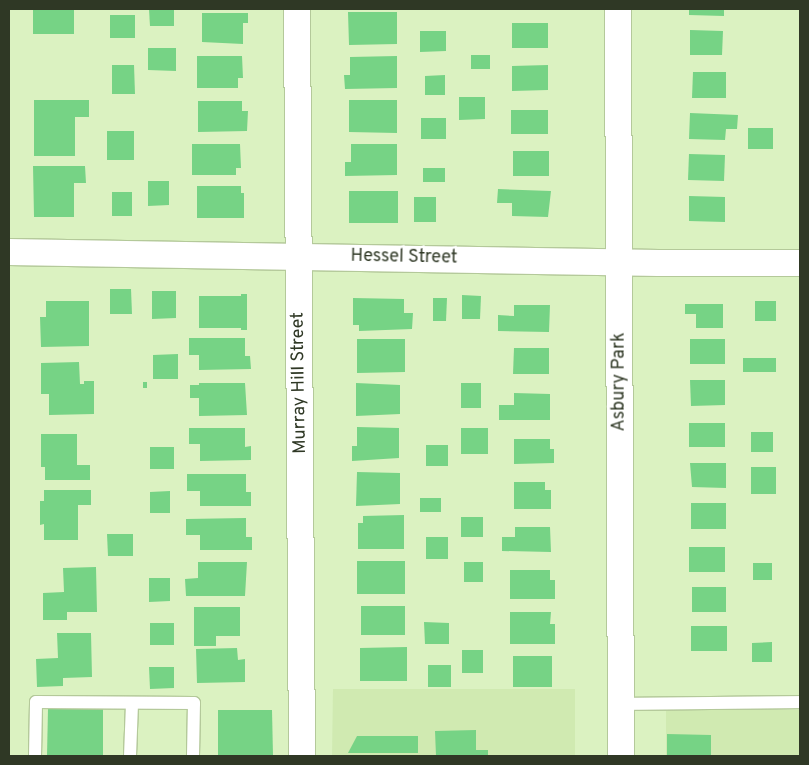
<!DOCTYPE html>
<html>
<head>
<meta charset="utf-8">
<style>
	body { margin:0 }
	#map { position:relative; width:809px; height:765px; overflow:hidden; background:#dbf2c1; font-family:Overpass,sans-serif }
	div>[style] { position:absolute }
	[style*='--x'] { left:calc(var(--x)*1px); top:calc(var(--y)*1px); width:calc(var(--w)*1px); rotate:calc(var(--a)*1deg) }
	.built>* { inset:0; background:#d0eab1 }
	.building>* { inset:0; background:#76d385 }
	.roads { filter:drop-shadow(1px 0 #b4c99a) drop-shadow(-1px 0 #b4c99a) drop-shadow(0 1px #b4c99a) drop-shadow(0 -1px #b4c99a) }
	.lane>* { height:12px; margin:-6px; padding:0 6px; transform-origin:6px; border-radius:6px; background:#fff }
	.street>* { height:26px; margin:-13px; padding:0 13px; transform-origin:13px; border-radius:13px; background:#fff }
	span { translate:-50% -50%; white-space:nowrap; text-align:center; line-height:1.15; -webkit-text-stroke:4px #fff; paint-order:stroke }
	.street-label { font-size:18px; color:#2f3825 }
	.frame { position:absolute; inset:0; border:10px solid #2f3825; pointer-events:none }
</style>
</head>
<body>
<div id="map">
	<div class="built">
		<div style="clip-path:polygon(333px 689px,575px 689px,575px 756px,332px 756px)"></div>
		<div style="clip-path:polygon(666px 710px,800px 710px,800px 756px,666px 756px)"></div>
	</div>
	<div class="building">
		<div style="clip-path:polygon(33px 9px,74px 9px,74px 34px,33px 34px)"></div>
		<div style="clip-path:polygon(149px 9px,174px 9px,174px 26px,150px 26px)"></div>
		<div style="clip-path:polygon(689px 9px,724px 9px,724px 16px,689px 15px)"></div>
		<div style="clip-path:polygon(348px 12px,397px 12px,397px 44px,349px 45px)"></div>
		<div style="clip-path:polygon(202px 13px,248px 13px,248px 23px,243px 23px,243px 44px,202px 42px)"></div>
		<div style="clip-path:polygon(110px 15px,135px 15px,135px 38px,110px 38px)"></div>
		<div style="clip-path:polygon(512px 23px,548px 23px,548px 48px,512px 48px)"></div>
		<div style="clip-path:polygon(690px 30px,723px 31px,722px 55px,690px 55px)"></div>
		<div style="clip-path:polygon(420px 31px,446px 31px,446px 51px,420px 52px)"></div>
		<div style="clip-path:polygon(148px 48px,176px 48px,176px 71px,148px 70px)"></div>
		<div style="clip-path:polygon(471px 55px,490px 55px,490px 69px,471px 69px)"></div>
		<div style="clip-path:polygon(197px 56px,242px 56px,243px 78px,238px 78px,238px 88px,197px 88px)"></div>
		<div style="clip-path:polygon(397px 56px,397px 88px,345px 89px,344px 75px,350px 75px,350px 57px)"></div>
		<div style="clip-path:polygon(112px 65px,134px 65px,135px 94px,112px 94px)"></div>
		<div style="clip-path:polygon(548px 65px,548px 90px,512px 91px,512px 66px)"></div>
		<div style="clip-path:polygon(693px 72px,726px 72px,726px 98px,692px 98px)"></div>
		<div style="clip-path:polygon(445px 75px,445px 95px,425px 95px,425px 76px)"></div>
		<div style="clip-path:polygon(459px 97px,485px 97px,485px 119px,459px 120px)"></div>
		<div style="clip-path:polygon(34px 100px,89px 100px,89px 117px,75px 117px,75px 156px,34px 156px)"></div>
		<div style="clip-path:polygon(349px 100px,397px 100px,397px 133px,349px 132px)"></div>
		<div style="clip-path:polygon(198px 101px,242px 101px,242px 111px,248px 111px,247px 131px,198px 132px)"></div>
		<div style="clip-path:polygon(511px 110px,548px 110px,548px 134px,511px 134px)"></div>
		<div style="clip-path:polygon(690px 113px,738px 115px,737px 129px,726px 129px,725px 140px,689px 139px)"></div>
		<div style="clip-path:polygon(421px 118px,446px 118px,446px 139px,421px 139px)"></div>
		<div style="clip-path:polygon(748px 128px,773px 128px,773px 149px,748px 149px)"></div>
		<div style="clip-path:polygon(107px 131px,134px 131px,134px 160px,107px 160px)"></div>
		<div style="clip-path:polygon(192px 144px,240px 144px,241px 168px,236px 168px,236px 175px,192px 175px)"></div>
		<div style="clip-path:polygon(351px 144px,397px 144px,397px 175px,345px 176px,345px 162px,351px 162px)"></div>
		<div style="clip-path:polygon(513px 151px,549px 151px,549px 176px,513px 176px)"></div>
		<div style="clip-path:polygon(689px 154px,725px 155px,724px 181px,688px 180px)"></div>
		<div style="clip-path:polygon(33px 166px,85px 166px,86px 183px,74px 183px,74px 217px,34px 217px)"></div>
		<div style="clip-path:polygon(423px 168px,445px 168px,445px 182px,423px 182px)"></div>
		<div style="clip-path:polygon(148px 181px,169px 181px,169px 205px,148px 206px)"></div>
		<div style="clip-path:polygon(197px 186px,241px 186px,241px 193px,244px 193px,244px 218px,197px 218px)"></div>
		<div style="clip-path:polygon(498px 189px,551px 191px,548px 217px,512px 216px,512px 203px,497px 203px)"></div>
		<div style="clip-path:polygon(349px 191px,398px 191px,398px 223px,349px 223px)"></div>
		<div style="clip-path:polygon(112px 192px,132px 192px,132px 216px,112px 216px)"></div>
		<div style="clip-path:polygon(689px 196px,725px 197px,725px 222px,689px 221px)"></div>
		<div style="clip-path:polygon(414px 197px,436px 197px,436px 222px,414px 222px)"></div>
		<div style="clip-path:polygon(110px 289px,131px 289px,132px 314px,110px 314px)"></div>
		<div style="clip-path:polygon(152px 291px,176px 291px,176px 318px,152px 319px)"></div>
		<div style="clip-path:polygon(241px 294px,247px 294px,247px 330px,241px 330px,241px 328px,199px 328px,199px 296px,241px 296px)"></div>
		<div style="clip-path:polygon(462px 295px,481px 296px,480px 319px,462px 319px)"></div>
		<div style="clip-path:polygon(353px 298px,404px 299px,404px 313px,413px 313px,412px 329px,359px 331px,359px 325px,353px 325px)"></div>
		<div style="clip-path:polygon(433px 298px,447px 298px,446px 321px,433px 321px)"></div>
		<div style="clip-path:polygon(46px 301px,89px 301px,89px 346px,41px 347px,40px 317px,46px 317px)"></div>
		<div style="clip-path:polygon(755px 301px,776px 301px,776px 321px,755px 321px)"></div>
		<div style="clip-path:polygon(685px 304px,723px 304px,723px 328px,696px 328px,696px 314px,685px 314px)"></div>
		<div style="clip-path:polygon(514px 305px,550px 305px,549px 332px,498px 331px,498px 315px,514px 316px)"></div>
		<div style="clip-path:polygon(189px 338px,245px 338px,245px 356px,250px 356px,251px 369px,199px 370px,199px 355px,189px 355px)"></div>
		<div style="clip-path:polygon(357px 339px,405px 339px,405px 372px,357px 373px)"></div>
		<div style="clip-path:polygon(690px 339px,725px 339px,725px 364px,690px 364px)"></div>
		<div style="clip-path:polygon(514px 348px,549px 348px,549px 374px,513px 374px)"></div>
		<div style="clip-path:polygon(178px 354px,178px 379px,153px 379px,153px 355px)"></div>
		<div style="clip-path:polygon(743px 358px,776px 358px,776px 372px,743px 372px)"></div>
		<div style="clip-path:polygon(79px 362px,80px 384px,84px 384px,84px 381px,94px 381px,94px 414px,49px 415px,49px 394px,41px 394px,41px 363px)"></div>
		<div style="clip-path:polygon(690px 380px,725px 380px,725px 405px,691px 406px)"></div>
		<div style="clip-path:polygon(143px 382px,147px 382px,147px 388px,143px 388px)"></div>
		<div style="clip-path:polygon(199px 383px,245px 383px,247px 415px,199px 416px,199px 398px,190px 398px,190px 385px,199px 385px)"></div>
		<div style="clip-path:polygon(356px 383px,400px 385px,400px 414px,356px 416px)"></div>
		<div style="clip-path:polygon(461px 383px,481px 383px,481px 408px,461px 408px)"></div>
		<div style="clip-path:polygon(514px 393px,550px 394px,550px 420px,499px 420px,499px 405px,514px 405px)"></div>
		<div style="clip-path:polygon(689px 423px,725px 423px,725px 447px,689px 447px)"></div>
		<div style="clip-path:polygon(357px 427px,399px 428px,399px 458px,352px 461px,352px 446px,357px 446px)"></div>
		<div style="clip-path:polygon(189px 428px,245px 428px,245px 447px,251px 446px,251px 460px,200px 461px,200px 444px,189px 444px)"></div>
		<div style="clip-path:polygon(461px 428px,488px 428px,488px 454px,461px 454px)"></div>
		<div style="clip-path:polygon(751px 432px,773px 432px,773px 452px,751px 452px)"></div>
		<div style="clip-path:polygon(41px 434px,77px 434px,77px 465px,90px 465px,90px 480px,45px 480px,45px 467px,41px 467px)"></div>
		<div style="clip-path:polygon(514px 439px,550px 439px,550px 449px,554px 449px,554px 463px,514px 464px)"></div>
		<div style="clip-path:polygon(426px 445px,448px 445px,448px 466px,426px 466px)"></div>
		<div style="clip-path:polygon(150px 447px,174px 447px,174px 469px,150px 469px)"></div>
		<div style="clip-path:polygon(690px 463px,726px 463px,726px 488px,692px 487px)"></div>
		<div style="clip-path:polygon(751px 467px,776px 467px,776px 494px,751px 494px)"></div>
		<div style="clip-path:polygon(357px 472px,400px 473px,400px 504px,356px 506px)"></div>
		<div style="clip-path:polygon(187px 474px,246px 474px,246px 492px,251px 492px,251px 506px,200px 506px,200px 491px,187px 491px)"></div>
		<div style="clip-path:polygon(514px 482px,545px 482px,545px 490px,551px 490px,551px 509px,514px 509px)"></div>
		<div style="clip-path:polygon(44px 490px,91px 490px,91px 505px,78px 505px,78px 540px,44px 540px,44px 524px,40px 525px,40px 501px,44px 501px)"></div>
		<div style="clip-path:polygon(170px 491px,170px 513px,150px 513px,150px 492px)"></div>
		<div style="clip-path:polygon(420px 498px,441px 498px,441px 512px,420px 512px)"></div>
		<div style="clip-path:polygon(691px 503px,726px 503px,726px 529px,691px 529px)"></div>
		<div style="clip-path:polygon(404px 515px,404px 549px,358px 549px,358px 523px,363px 523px,363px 516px)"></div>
		<div style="clip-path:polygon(461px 517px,483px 517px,483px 537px,461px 537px)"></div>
		<div style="clip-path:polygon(246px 518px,246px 537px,252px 537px,252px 550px,200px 550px,200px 535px,186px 535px,186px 519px)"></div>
		<div style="clip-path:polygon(515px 527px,550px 527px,551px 552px,502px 551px,502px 537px,515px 537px)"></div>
		<div style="clip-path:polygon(107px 534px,133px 534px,133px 556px,108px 556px)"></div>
		<div style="clip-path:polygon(426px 537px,448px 537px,448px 559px,426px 559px)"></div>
		<div style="clip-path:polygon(689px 547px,725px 547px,725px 572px,689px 572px)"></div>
		<div style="clip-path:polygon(357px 561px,405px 561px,405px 594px,357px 594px)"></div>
		<div style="clip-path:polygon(198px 562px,247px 562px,245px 596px,186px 596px,185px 579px,198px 578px)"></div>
		<div style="clip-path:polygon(464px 562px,483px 562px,483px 582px,464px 582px)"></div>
		<div style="clip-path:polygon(753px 563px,772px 563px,772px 580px,753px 580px)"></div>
		<div style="clip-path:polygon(96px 567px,97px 612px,67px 612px,67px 620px,43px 620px,43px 593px,64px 592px,63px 568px)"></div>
		<div style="clip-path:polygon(510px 570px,550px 570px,550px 580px,555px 580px,555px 599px,510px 599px)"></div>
		<div style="clip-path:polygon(149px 578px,170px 578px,170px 601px,149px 602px)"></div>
		<div style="clip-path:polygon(692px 587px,726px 587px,726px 612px,692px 612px)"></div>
		<div style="clip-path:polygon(361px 606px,405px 606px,405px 635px,361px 635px)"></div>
		<div style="clip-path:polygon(194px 607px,240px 607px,240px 636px,216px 636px,216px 646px,194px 646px)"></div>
		<div style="clip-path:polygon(510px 612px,551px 612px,550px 624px,555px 624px,555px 644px,510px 644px)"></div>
		<div style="clip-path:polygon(424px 622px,449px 623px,449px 644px,425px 644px)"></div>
		<div style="clip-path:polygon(150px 623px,174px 623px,174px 645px,150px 645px)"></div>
		<div style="clip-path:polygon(691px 626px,727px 626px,727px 651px,691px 651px)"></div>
		<div style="clip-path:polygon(57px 633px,91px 633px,92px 677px,63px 678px,63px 686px,37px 687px,36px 659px,58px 658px)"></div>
		<div style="clip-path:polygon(772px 642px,772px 662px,752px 662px,752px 643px)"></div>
		<div style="clip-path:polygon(407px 647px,407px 681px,360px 681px,360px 648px)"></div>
		<div style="clip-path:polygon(237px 648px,238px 660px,245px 659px,245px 682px,197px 683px,196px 649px)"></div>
		<div style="clip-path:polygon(462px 650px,483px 650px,483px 673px,462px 673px)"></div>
		<div style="clip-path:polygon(513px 656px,552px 656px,552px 687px,513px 687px)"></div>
		<div style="clip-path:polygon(428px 665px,451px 665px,451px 687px,428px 687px)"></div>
		<div style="clip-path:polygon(149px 667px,174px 667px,174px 688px,150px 689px)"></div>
		<div style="clip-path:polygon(48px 709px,103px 709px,103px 756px,47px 756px)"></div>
		<div style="clip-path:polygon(218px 710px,272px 710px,273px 756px,218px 756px)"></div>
		<div style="clip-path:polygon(476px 730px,476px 750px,488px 750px,488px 756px,436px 756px,435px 731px)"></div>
		<div style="clip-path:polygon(667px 734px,711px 735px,711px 756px,667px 756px)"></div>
		<div style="clip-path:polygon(357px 736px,418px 736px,418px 753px,348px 753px)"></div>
	</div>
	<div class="roads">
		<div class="lane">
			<div style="--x:621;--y:704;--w:179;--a:-0.6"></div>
			<div style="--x:35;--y:756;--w:54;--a:-88.9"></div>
			<div style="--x:36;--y:702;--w:158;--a:0.4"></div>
			<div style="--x:194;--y:703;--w:53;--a:91.1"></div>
			<div style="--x:130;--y:756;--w:53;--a:-87.8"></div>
		</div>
		<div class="street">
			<div style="--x:297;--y:9;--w:747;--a:89.62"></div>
			<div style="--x:618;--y:9;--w:747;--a:89.77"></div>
			<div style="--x:9;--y:252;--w:650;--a:0.97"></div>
			<div style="--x:659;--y:263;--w:141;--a:0"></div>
		</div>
	</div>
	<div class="street-label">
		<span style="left:404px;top:258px;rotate:1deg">Hessel Street</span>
		<span style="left:620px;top:382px;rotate:-90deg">Asbury Park</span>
		<span style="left:300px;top:383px;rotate:-91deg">Murray Hill Street</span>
	</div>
	<div class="frame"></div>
</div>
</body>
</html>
